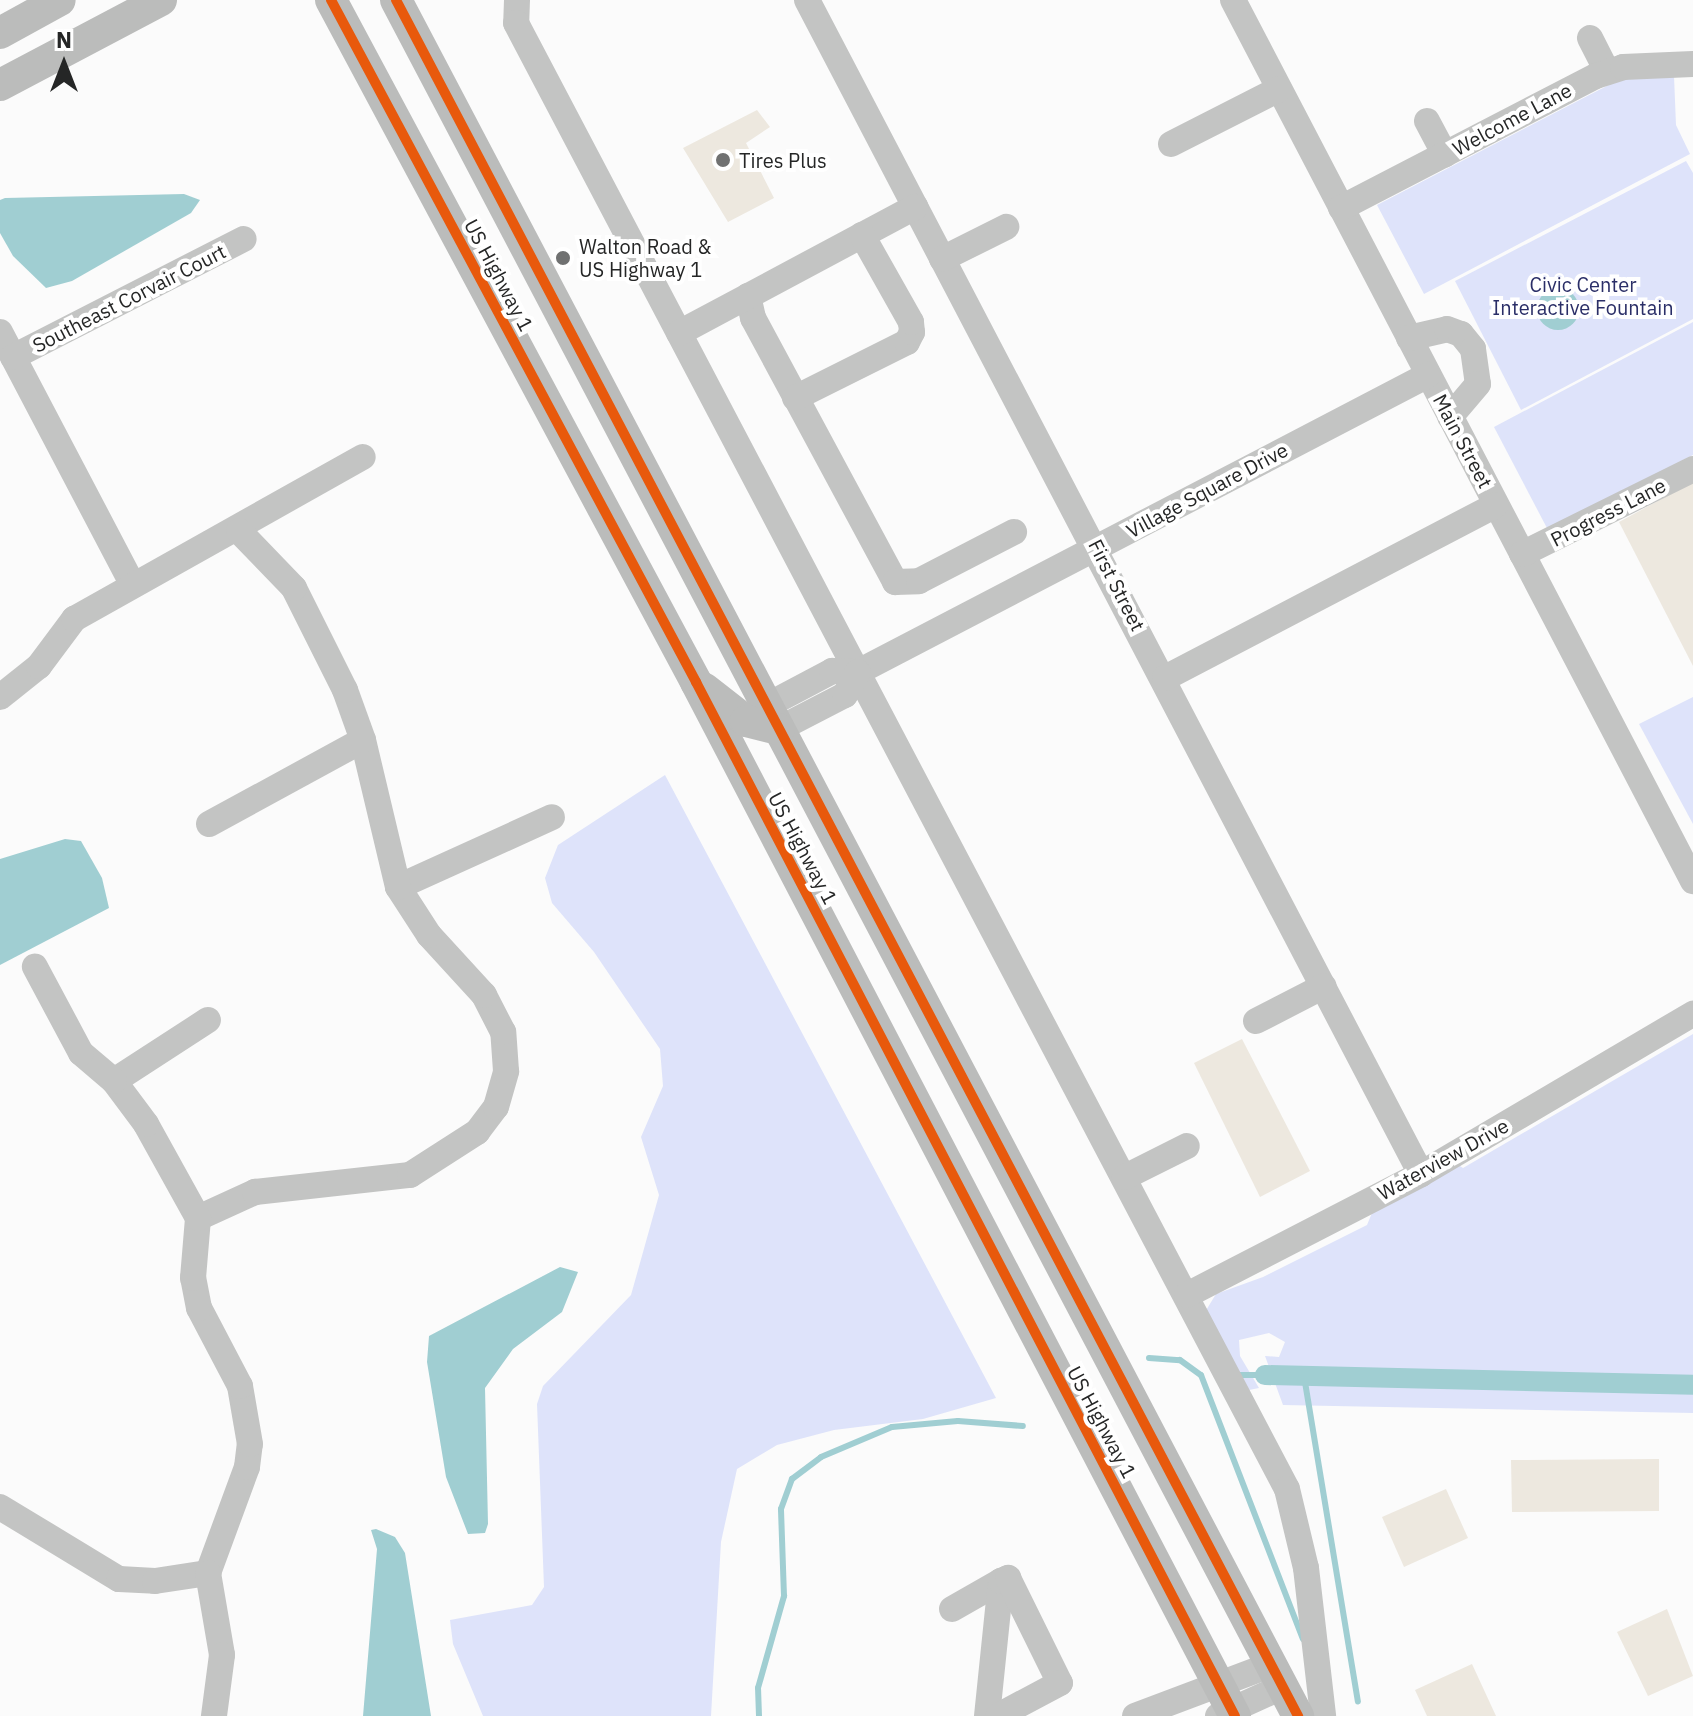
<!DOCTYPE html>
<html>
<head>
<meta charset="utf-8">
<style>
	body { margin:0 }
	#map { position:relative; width:1693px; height:1716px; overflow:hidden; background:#fbfbfb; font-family:"IBM Plex Sans",sans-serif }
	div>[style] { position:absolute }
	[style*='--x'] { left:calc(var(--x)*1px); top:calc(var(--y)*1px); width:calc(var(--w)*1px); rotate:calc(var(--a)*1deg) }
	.green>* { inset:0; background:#dee3fa }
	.water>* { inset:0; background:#a0ced2 }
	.round { border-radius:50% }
	.stream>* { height:6px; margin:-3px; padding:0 3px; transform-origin:3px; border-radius:3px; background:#a0ced2 }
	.canal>* { height:20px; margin:-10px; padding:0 10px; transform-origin:10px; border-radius:10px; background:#a0ced2 }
	.building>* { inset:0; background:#ede8df }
	.minor>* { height:26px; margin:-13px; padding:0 13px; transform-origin:13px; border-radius:13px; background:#c3c4c3 }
	.major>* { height:32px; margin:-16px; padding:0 16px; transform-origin:16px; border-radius:16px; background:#bbbcbb }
	.cycleway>* { height:10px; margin:-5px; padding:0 5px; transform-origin:5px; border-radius:5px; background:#e8590c }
	.dots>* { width:22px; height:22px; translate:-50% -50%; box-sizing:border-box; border:4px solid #fff; border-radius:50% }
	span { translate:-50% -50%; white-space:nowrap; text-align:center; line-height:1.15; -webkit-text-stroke:8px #fff; paint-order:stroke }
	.street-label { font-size:20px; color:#252626 }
	.poi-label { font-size:20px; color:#252626 }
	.left { translate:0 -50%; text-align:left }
	.park-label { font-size:20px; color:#2a2e67 }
	.north { position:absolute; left:24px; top:24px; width:80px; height:80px; -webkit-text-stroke:6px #fff; paint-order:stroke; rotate:0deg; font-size:22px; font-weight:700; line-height:32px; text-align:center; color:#252626 }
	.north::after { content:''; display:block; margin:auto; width:28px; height:36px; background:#252626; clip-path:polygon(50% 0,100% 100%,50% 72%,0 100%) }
</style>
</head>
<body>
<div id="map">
	<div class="green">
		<div style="clip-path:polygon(1628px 75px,1674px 76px,1676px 125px,1690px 154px,1424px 294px,1377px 205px)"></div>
		<div style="clip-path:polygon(1686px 161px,1693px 173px,1693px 319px,1521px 410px,1455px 281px)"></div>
		<div style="clip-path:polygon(1693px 322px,1693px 455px,1548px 530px,1494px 427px)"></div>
		<div style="clip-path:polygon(1693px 697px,1693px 824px,1639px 724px)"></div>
		<div style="clip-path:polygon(665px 775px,996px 1398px,923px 1419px,834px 1430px,777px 1445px,737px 1469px,721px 1542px,711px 1716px,483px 1716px,453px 1644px,450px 1620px,532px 1605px,544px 1587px,537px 1404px,543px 1386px,631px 1295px,659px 1195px,641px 1137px,663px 1086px,660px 1049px,594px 952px,552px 903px,545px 878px,558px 845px)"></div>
		<div style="clip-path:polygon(1693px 1034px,1693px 1413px,1283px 1405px,1265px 1356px,1279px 1357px,1285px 1342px,1269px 1333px,1239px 1340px,1240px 1356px,1259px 1388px,1244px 1391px,1205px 1312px,1216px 1294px,1263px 1277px,1367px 1225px,1374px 1208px,1457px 1164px,1463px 1168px)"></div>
	</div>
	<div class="water">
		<div style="clip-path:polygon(184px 194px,200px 200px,191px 213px,72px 281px,46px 288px,13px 256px,0 233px,0 200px,5px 198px)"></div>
		<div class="round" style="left:1537px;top:288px;width:42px;height:42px"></div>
		<div style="clip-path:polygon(65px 839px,81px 841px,102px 878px,109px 908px,0 965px,0 859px)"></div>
		<div style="clip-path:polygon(560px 1267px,578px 1272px,562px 1312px,513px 1349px,485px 1388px,488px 1524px,485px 1533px,468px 1534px,446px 1477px,427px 1362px,429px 1336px)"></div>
		<div style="clip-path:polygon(376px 1529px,395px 1537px,405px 1553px,431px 1716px,363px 1716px,377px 1549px,371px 1530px)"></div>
	</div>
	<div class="stream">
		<div style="--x:1149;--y:1358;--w:31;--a:4"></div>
		<div style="--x:1180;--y:1360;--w:26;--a:36"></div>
		<div style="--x:1201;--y:1375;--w:283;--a:68.9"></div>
		<div style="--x:1240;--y:1375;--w:25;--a:0"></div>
		<div style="--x:1304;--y:1376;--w:330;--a:80.6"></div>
		<div style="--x:759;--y:1716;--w:28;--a:-92"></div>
		<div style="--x:758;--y:1688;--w:96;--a:-74.2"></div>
		<div style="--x:784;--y:1596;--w:87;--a:-92"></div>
		<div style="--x:781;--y:1509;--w:32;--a:-70"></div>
		<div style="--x:792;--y:1479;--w:36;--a:-37"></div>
		<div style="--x:821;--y:1457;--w:77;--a:-22.9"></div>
		<div style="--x:892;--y:1427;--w:66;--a:-5.2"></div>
		<div style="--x:958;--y:1421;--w:65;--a:4.4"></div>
	</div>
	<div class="canal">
		<div style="--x:1265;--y:1375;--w:428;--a:1.3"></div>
	</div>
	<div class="building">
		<div style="clip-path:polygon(757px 110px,770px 127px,746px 143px,774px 198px,728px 222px,683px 148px)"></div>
		<div style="clip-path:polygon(1693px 482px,1693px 666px,1619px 522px)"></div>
		<div style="clip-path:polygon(1242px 1039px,1310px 1171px,1260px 1197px,1194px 1063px)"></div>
		<div style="clip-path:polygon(1659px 1459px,1659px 1511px,1512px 1512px,1511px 1460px)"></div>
		<div style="clip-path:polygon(1446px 1489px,1468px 1538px,1404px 1567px,1382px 1517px)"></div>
		<div style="clip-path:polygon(1667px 1609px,1693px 1676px,1648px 1696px,1617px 1632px)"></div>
		<div style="clip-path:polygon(1472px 1664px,1496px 1716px,1427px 1716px,1415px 1690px)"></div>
	</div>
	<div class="minor">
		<div style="--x:517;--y:0;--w:23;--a:92"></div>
		<div style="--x:516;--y:23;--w:1656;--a:62.26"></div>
		<div style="--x:1287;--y:1489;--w:81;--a:76.5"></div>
		<div style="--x:1306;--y:1568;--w:149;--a:83.4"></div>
		<div style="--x:807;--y:0;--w:1325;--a:62.39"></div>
		<div style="--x:1233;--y:0;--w:994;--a:62.43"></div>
		<div style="--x:1590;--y:38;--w:38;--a:63"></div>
		<div style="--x:1427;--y:121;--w:38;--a:62"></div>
		<div style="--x:1171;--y:144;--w:121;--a:-27"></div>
		<div style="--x:1341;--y:208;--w:287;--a:-27.4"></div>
		<div style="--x:1596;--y:76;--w:28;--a:-18"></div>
		<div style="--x:1623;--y:67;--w:70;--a:-2.5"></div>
		<div style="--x:942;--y:259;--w:72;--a:-26.6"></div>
		<div style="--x:748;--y:296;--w:23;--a:77"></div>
		<div style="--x:753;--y:318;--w:300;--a:61.7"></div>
		<div style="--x:895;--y:582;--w:24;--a:-2"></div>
		<div style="--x:919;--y:581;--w:107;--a:-27.3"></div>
		<div style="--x:0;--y:332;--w:284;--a:62.3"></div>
		<div style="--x:679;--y:333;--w:268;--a:-28.1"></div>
		<div style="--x:1409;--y:338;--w:39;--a:-13"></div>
		<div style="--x:1447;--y:329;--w:15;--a:20"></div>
		<div style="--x:1461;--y:334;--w:19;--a:51"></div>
		<div style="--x:1473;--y:349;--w:35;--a:82"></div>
		<div style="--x:1478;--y:384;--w:43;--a:130.3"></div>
		<div style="--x:13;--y:357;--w:259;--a:-27.1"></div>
		<div style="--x:795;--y:398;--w:125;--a:-26.6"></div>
		<div style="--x:907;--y:342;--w:11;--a:-63"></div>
		<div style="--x:912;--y:332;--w:10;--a:-96"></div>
		<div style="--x:911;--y:322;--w:100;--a:-119.4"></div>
		<div style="--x:1522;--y:554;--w:191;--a:-26.4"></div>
		<div style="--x:1165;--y:678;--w:373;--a:-27.6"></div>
		<div style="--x:0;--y:697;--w:50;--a:-38.5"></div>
		<div style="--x:39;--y:666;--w:59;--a:-53.3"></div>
		<div style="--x:74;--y:619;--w:331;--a:-29.3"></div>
		<div style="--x:766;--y:706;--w:75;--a:-27.9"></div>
		<div style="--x:832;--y:671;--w:26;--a:2"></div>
		<div style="--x:858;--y:672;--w:643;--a:-27.52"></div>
		<div style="--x:779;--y:729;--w:74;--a:-27.3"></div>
		<div style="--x:845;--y:695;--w:26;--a:-61"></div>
		<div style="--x:209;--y:824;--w:175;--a:-28.6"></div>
		<div style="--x:398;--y:887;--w:169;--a:-24.4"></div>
		<div style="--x:1256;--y:1021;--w:76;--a:-27.2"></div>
		<div style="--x:114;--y:1081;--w:112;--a:-33"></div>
		<div style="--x:1125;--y:1177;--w:69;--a:-26.6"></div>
		<div style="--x:198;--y:1218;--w:63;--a:-24.5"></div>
		<div style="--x:255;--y:1192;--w:156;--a:-6.3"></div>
		<div style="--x:410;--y:1175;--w:80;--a:-32.7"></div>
		<div style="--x:477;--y:1132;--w:31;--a:-53"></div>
		<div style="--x:496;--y:1107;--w:37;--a:-74"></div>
		<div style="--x:506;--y:1071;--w:39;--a:-94"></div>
		<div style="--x:503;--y:1032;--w:42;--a:-117.2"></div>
		<div style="--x:484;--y:995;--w:81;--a:-132.5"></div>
		<div style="--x:429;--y:935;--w:57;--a:-122.9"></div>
		<div style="--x:398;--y:887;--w:151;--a:-103.4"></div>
		<div style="--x:363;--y:740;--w:53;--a:-109.8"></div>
		<div style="--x:345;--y:690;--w:114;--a:-116.6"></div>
		<div style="--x:294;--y:588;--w:79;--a:-134"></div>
		<div style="--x:1187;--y:1295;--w:263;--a:-27.3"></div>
		<div style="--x:1421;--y:1174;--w:316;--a:-30.5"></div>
		<div style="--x:0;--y:1507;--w:139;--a:31.2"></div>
		<div style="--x:119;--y:1579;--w:36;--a:3"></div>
		<div style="--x:155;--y:1581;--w:54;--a:-8.6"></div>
		<div style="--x:208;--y:1573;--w:113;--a:-69.8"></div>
		<div style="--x:247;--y:1467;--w:23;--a:-83"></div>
		<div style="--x:250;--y:1444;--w:59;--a:-99.8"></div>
		<div style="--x:240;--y:1386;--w:88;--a:-117.7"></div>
		<div style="--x:199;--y:1308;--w:31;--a:-101"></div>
		<div style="--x:193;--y:1278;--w:60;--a:-85.2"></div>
		<div style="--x:198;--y:1218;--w:107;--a:-119"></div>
		<div style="--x:146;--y:1124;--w:54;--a:-126.7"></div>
		<div style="--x:114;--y:1081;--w:43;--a:-139.7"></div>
		<div style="--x:81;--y:1053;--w:98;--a:-118.1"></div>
		<div style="--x:208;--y:1573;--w:83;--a:80.3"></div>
		<div style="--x:222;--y:1655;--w:62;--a:97.5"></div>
		<div style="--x:952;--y:1609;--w:56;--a:-29.7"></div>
		<div style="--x:987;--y:1716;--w:136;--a:-84.1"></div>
		<div style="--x:1001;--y:1581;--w:8;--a:-23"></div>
		<div style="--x:1008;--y:1578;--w:117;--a:63.7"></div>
		<div style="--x:1060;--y:1683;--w:70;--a:152"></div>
		<div style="--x:1135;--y:1716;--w:144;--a:-20.7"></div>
		<div style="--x:1218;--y:1716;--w:70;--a:-24.4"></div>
	</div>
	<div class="major">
		<div style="--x:331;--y:0;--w:774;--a:61.84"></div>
		<div style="--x:696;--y:682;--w:1166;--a:62.47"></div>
		<div style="--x:396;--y:0;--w:1939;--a:62.27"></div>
		<div style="--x:0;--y:33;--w:68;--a:-28.8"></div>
		<div style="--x:0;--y:85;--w:182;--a:-27.8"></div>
		<div style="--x:705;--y:689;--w:52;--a:38"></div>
		<div style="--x:746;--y:721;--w:34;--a:14"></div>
	</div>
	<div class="cycleway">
		<div style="--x:331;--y:0;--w:774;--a:61.84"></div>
		<div style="--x:696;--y:682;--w:1166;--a:62.47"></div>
		<div style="--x:396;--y:0;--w:1939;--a:62.27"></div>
	</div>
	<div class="dots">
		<div style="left:723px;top:160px;background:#707171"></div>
		<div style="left:563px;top:258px;background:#707171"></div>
	</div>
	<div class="street-label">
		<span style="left:1512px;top:119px;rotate:-28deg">Welcome Lane</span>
		<span style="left:499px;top:275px;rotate:62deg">US Highway 1</span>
		<span style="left:129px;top:298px;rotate:-27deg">Southeast Corvair Court</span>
		<span style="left:1463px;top:441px;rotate:62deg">Main Street</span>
		<span style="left:1207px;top:490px;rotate:-28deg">Village Square Drive</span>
		<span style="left:1608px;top:512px;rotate:-27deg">Progress Lane</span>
		<span style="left:1117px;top:585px;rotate:63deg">First Street</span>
		<span style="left:803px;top:848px;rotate:62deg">US Highway 1</span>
		<span style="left:1443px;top:1159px;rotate:-29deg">Waterview Drive</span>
		<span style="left:1102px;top:1422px;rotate:62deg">US Highway 1</span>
	</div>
	<div class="poi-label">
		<span class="left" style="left:739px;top:160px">Tires Plus</span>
		<span class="left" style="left:579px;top:258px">Walton Road &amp;<br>US Highway 1</span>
	</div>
	<div class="park-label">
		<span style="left:1583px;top:296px">Civic Center<br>Interactive Fountain</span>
	</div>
	<div class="north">N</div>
</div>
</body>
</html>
